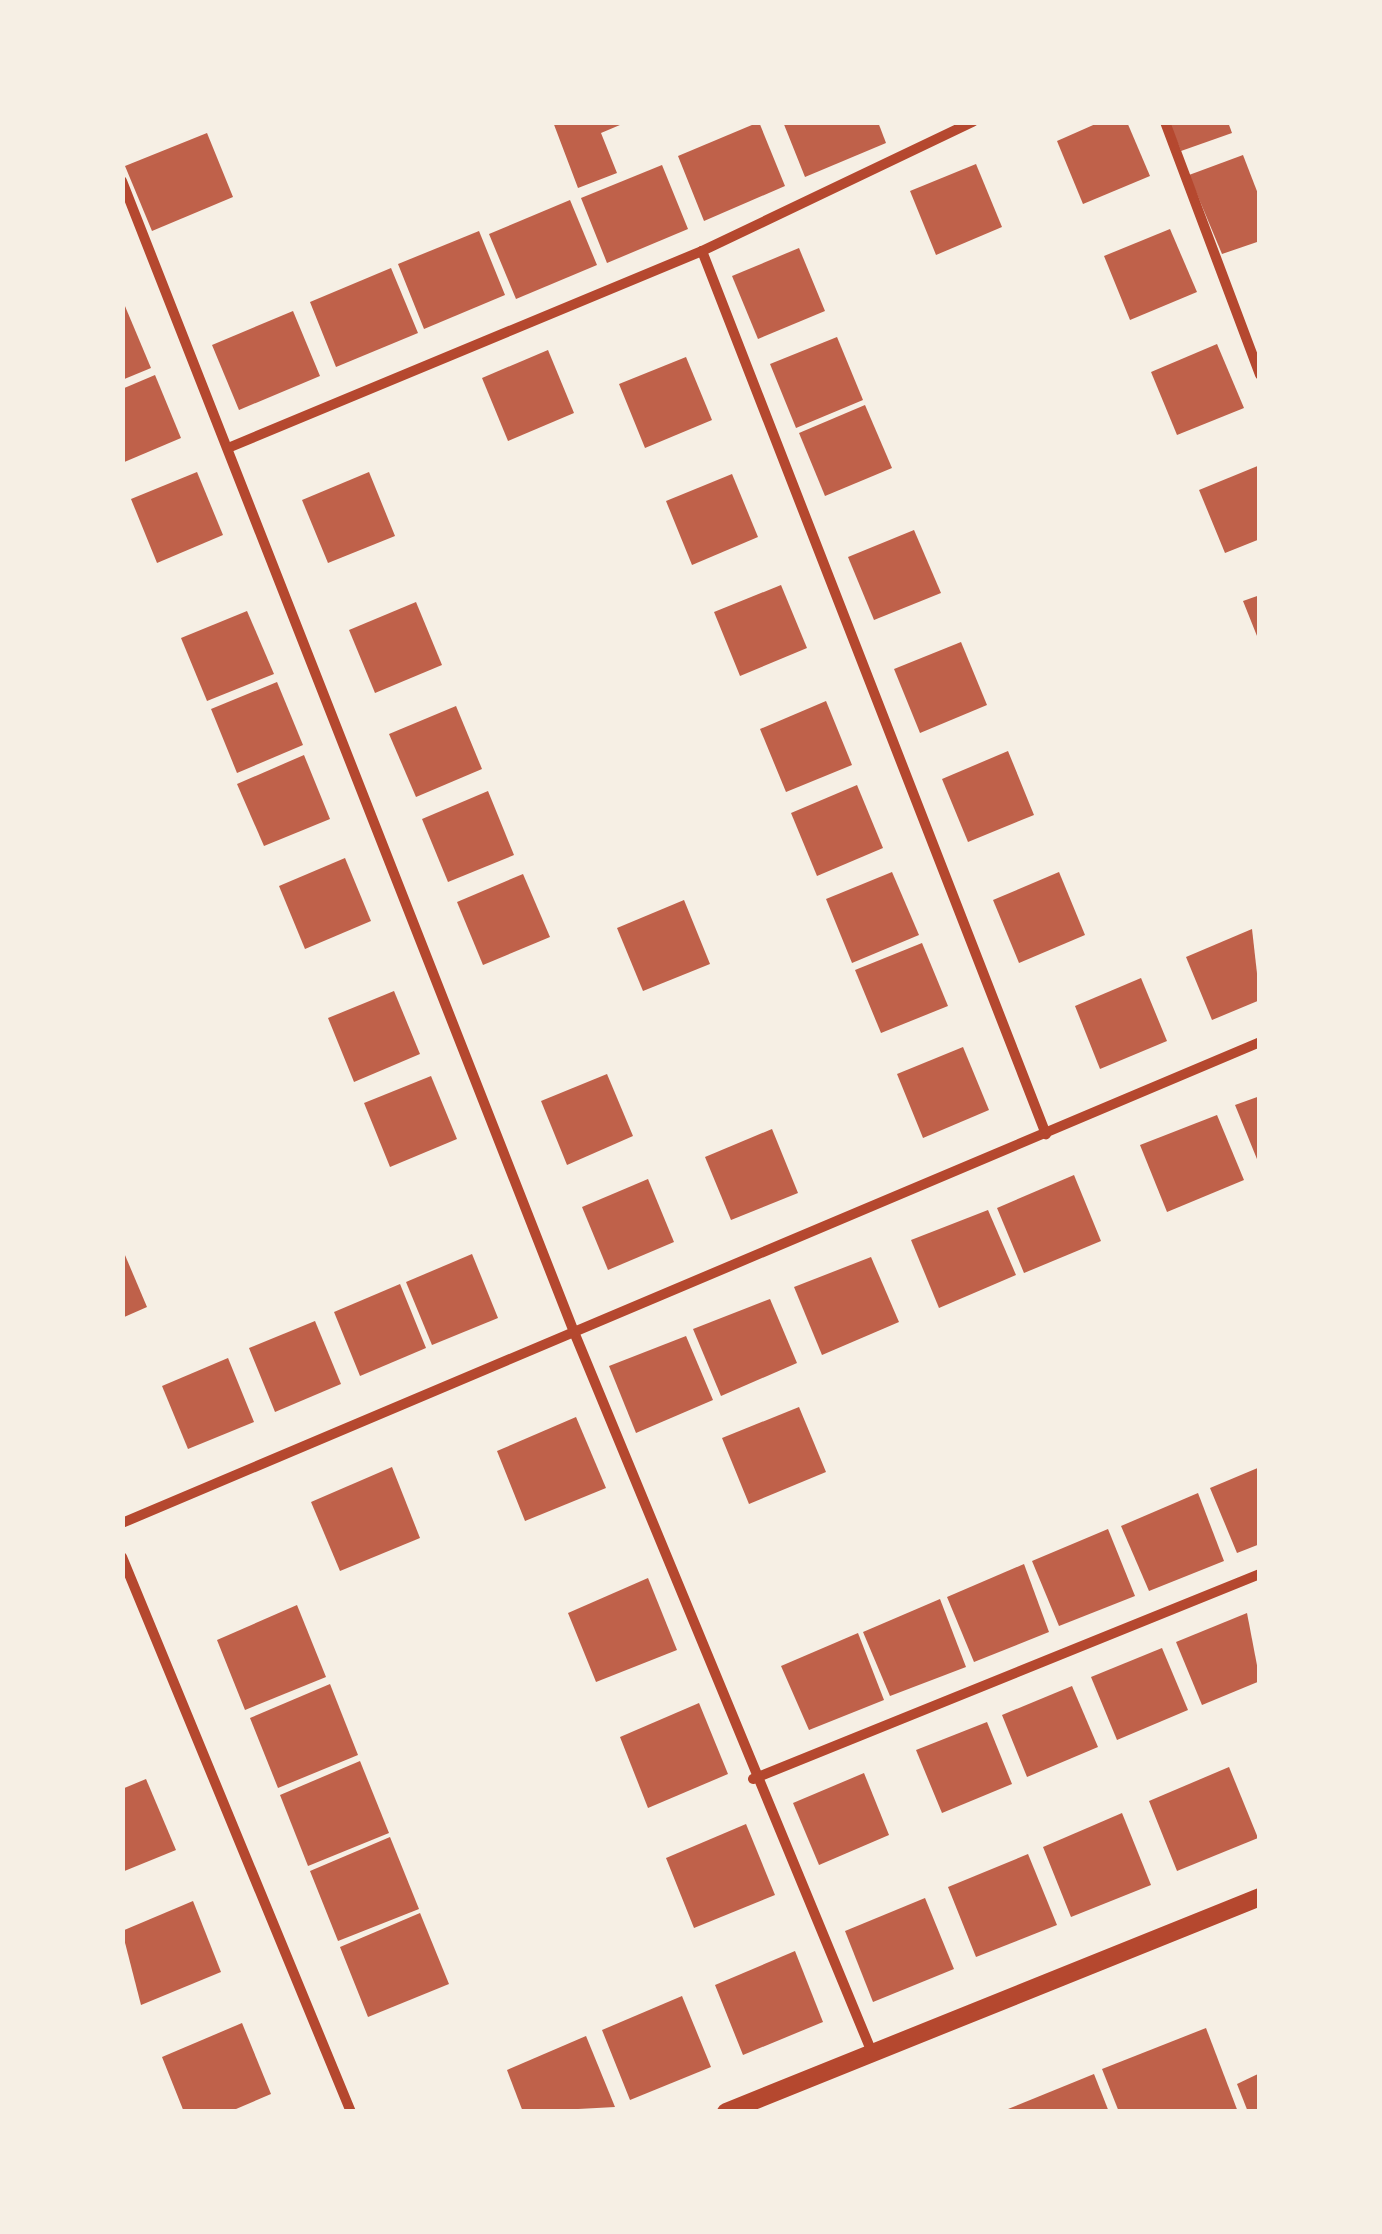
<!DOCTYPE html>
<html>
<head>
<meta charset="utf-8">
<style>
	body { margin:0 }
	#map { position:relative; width:1382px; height:2234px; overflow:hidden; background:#f6efe4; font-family:"DM Sans",sans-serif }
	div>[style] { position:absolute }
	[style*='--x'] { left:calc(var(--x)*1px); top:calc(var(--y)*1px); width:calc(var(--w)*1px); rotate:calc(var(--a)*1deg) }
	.building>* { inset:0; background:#bf614a }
	.minor>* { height:10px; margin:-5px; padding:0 5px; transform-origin:5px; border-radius:5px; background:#b5482f }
	.tertiary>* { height:18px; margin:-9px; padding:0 9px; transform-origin:9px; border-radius:9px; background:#b5482f }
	span { translate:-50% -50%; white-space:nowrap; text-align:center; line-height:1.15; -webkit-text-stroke:8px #f6efe4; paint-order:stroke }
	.frame { position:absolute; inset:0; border:125px solid #f6efe4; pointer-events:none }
</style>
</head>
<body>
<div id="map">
	<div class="building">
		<div style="clip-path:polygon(553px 122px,627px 122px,601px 133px,617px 173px,578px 188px)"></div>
		<div style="clip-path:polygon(759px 122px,785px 186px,704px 221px,678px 156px)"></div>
		<div style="clip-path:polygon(783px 122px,878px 122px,886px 143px,805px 177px)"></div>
		<div style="clip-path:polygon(1100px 122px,1127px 122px,1150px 176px,1083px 204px,1057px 141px)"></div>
		<div style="clip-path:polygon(1169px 122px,1228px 122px,1232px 133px,1181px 151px)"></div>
		<div style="clip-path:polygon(207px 133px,233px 197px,152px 231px,125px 166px)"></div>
		<div style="clip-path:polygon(1243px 155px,1260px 199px,1260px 241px,1222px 254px,1189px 175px)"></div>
		<div style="clip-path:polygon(976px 164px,1002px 227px,936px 255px,910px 191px)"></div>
		<div style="clip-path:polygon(662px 165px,688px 229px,607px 263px,581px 198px)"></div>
		<div style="clip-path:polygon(570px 200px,597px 265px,516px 299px,489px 234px)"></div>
		<div style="clip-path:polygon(1170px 229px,1197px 292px,1130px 320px,1104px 256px)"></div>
		<div style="clip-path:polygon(479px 231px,505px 295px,424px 329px,398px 264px)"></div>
		<div style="clip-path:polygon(799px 248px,825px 311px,758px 339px,732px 276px)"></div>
		<div style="clip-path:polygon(391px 268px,418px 333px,336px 367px,310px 302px)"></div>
		<div style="clip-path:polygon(122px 299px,151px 368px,122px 380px)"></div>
		<div style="clip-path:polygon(293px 311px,320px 376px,239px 410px,212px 345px)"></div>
		<div style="clip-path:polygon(837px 337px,863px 400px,796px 428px,770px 364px)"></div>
		<div style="clip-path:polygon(1217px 344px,1244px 408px,1177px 435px,1151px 372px)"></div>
		<div style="clip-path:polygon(548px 350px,574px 413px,508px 441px,482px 378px)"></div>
		<div style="clip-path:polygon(686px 357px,712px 420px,645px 448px,619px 384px)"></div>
		<div style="clip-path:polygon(155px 375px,181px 438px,122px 463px,122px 389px)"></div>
		<div style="clip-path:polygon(865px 405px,892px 468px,825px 496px,799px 433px)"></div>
		<div style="clip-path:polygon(1260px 465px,1260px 539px,1225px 553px,1199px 490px)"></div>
		<div style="clip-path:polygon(197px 472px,223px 535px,157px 563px,131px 499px)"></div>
		<div style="clip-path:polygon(369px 472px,395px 536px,328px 563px,302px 500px)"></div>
		<div style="clip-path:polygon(732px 474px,758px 537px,692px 565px,666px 501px)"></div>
		<div style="clip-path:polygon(914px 530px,941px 593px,874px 620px,848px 557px)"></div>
		<div style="clip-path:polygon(781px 585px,807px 648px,740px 676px,714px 612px)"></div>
		<div style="clip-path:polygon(1260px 595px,1260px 641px,1259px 641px,1243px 601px)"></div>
		<div style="clip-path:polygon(416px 602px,442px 665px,375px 693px,349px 630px)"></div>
		<div style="clip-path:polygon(247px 611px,274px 674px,207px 701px,181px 638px)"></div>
		<div style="clip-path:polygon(961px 642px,987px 705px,920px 733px,894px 669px)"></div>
		<div style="clip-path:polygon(277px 682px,303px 745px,237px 773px,211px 709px)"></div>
		<div style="clip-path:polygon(826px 701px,852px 765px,786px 792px,760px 729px)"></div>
		<div style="clip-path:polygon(456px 706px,482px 769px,416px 797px,389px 734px)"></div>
		<div style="clip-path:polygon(1008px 751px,1034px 815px,968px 842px,942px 779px)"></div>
		<div style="clip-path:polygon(304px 755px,330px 819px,264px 846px,237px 784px)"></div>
		<div style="clip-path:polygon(857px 785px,883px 848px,817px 876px,791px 813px)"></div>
		<div style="clip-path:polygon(488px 791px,514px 855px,448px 882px,422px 819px)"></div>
		<div style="clip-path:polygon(345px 858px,371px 921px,305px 949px,279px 886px)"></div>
		<div style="clip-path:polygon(892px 872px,919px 935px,852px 963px,826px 899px)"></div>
		<div style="clip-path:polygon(1059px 872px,1085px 935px,1019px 963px,993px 900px)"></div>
		<div style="clip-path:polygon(523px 874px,550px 937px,483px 965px,457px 902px)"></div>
		<div style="clip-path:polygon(684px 900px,710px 964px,643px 991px,617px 928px)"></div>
		<div style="clip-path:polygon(1252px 929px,1260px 1000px,1212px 1020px,1186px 957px)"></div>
		<div style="clip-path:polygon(922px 943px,948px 1006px,881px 1033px,855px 970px)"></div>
		<div style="clip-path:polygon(1141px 978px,1167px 1041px,1100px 1069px,1075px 1006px)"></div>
		<div style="clip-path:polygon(394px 991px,420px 1054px,354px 1082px,328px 1018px)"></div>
		<div style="clip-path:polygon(963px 1047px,989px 1110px,923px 1138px,897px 1074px)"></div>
		<div style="clip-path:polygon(607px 1074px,633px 1136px,567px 1165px,541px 1101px)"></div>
		<div style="clip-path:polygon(431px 1076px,457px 1139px,390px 1167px,364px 1103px)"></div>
		<div style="clip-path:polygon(1260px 1096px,1260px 1164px,1259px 1164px,1235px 1105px)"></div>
		<div style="clip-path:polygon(1217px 1115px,1244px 1180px,1167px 1212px,1140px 1145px)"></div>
		<div style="clip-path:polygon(772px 1129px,798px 1193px,731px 1220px,705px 1157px)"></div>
		<div style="clip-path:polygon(1074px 1175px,1101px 1241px,1024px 1273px,997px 1208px)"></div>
		<div style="clip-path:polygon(648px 1179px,674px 1242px,608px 1270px,582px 1207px)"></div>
		<div style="clip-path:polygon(988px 1210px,1016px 1275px,939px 1308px,911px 1240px)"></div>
		<div style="clip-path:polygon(122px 1248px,147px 1307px,122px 1318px)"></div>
		<div style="clip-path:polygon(472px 1254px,498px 1318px,432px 1345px,406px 1282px)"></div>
		<div style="clip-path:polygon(871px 1257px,899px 1322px,822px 1355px,794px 1287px)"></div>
		<div style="clip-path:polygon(400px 1284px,426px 1348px,360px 1376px,334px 1312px)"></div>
		<div style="clip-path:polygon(770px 1299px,797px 1363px,721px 1396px,693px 1329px)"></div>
		<div style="clip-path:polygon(315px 1321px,341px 1384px,275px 1412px,249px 1348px)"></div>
		<div style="clip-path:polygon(686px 1336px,713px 1400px,636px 1433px,609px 1366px)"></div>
		<div style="clip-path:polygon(228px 1358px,254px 1422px,188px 1449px,162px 1386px)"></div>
		<div style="clip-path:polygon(799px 1407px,826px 1472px,749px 1504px,722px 1438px)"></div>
		<div style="clip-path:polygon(576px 1417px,606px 1488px,525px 1521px,497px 1451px)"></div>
		<div style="clip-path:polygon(392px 1467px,420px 1538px,340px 1571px,311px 1502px)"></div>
		<div style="clip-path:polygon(1260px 1467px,1260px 1544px,1237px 1553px,1210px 1488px)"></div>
		<div style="clip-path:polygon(1198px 1493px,1224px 1561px,1149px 1591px,1121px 1526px)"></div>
		<div style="clip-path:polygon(1108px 1529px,1135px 1596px,1059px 1626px,1032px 1561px)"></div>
		<div style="clip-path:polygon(1024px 1564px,1049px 1632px,974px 1662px,947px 1597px)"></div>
		<div style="clip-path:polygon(648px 1578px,677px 1650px,596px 1682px,568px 1613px)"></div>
		<div style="clip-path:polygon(940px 1599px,966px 1667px,890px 1696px,863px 1632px)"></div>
		<div style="clip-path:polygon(297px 1605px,326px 1677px,245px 1710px,217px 1640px)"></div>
		<div style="clip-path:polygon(1247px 1613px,1260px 1681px,1202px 1705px,1176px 1642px)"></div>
		<div style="clip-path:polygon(858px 1633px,884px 1700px,809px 1730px,781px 1666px)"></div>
		<div style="clip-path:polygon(1162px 1648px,1188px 1710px,1117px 1740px,1091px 1677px)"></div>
		<div style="clip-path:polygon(330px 1684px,358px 1755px,278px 1788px,250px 1718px)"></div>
		<div style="clip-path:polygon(1072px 1686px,1098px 1747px,1027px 1777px,1002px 1715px)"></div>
		<div style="clip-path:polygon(699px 1703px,728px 1774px,648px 1808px,620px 1737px)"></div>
		<div style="clip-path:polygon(987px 1722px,1012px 1784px,942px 1813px,916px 1750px)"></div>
		<div style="clip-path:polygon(360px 1761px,389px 1833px,308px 1866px,280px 1795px)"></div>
		<div style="clip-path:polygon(1229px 1767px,1258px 1838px,1177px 1871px,1149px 1801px)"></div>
		<div style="clip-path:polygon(864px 1773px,889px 1835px,819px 1865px,793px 1803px)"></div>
		<div style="clip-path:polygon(146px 1779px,176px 1850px,122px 1872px,122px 1789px)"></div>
		<div style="clip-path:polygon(1122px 1813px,1151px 1885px,1071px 1917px,1043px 1847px)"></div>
		<div style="clip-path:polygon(746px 1824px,775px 1895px,694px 1928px,666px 1858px)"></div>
		<div style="clip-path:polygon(390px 1837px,419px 1909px,338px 1941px,310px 1871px)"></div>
		<div style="clip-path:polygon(1028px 1854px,1057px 1925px,976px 1957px,948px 1887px)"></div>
		<div style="clip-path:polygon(925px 1898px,954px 1969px,873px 2002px,845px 1931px)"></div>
		<div style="clip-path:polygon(193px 1901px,221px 1972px,141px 2005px,122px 1931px)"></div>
		<div style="clip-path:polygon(420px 1913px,449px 1984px,368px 2017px,340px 1947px)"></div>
		<div style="clip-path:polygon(795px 1951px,823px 2022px,743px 2055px,715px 1985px)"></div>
		<div style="clip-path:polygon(682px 1996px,711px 2067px,630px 2100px,602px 2030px)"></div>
		<div style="clip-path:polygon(242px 2023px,271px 2094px,229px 2112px,184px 2112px,162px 2057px)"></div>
		<div style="clip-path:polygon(1206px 2028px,1238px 2112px,1119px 2112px,1102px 2069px)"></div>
		<div style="clip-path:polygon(586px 2036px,615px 2107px,523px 2112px,507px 2070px)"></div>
		<div style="clip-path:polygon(1260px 2073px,1260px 2112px,1248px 2112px,1237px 2084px)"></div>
		<div style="clip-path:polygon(1094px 2074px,1109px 2112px,1003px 2112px,1003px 2111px)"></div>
	</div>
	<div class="minor">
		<div style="--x:1165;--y:122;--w:270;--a:69.4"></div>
		<div style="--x:122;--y:181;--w:1237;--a:68.56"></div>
		<div style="--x:574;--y:1332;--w:782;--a:67.53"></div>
		<div style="--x:702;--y:251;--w:948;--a:68.72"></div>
		<div style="--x:228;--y:448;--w:513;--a:-22.57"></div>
		<div style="--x:702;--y:251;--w:300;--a:-25.5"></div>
		<div style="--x:122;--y:1523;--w:1235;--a:-22.91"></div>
		<div style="--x:122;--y:1557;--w:600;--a:67.58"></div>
		<div style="--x:753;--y:1779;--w:547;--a:-22.02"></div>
	</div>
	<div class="tertiary">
		<div style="--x:726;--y:2112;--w:576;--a:-21.93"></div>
	</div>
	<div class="frame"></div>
</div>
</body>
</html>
